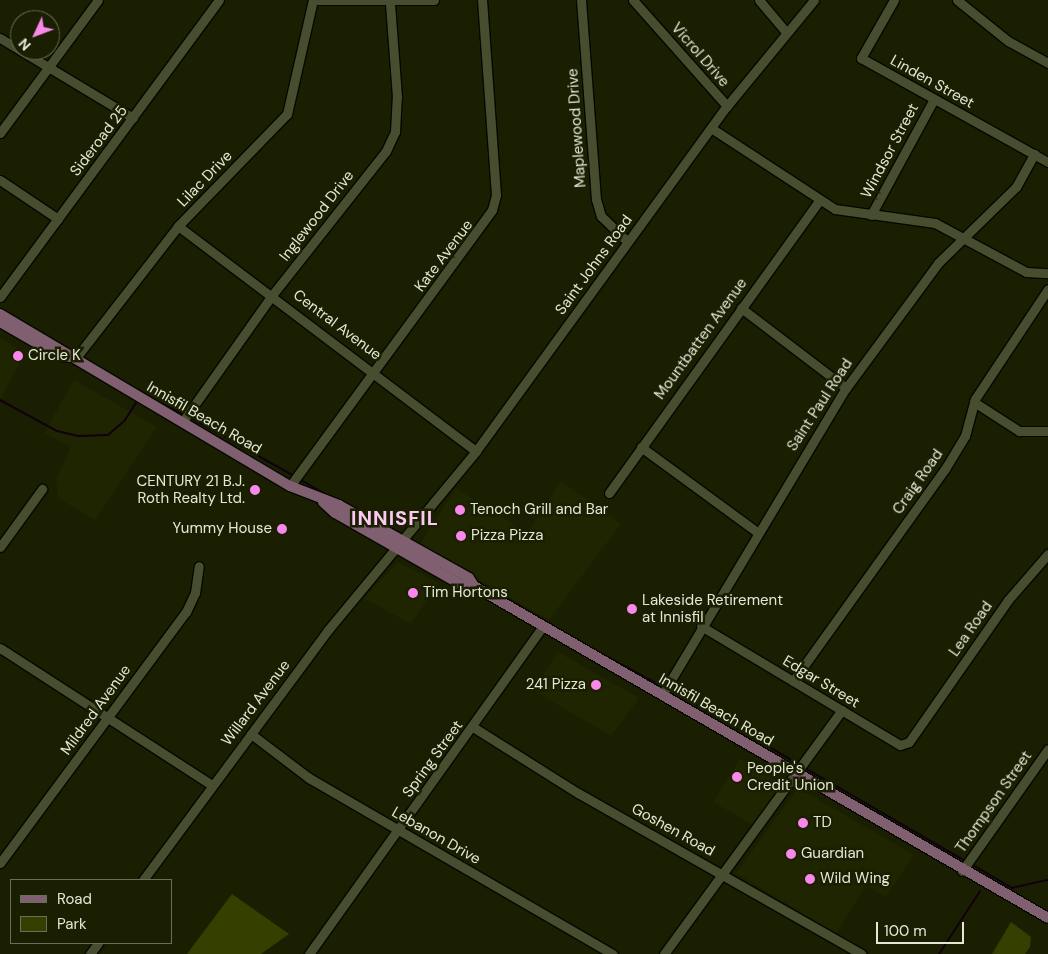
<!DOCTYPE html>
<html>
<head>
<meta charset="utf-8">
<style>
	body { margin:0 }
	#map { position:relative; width:1048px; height:954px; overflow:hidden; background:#1a1f02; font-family:"DM Sans",sans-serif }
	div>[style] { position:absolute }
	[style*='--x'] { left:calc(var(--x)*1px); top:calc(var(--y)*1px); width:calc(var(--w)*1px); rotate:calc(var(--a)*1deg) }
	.built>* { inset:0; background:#1f2500 }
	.green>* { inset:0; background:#353f00 }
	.stream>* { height:2px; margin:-1px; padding:0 1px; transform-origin:1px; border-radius:1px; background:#11000f }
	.roads { filter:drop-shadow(1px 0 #050800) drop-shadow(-1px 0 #050800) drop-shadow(0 1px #050800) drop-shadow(0 -1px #050800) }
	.minor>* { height:9px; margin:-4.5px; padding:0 4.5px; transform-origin:4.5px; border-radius:4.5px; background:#474e2f }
	.major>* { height:10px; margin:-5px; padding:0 5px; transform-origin:5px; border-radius:5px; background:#805f71 }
	.dots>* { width:14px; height:14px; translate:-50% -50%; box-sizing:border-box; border:2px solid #1a1f02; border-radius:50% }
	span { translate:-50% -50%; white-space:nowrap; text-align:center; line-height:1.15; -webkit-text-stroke:5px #1a1f02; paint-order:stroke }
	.street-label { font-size:15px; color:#e3e8d6 }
	.poi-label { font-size:15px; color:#e3e8d6 }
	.left { translate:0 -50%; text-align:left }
	.right { translate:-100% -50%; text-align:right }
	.district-label { font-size:20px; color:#fcc9f3; font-weight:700; letter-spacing:1px }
	.legend { position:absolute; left:10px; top:879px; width:162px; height:65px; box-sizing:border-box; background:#1a1f02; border:1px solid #6a6f57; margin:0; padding:6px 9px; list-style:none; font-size:15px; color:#e3e8d6 }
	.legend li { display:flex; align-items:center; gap:10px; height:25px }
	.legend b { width:25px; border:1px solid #6a6f57 }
	.north { position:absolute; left:10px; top:10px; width:50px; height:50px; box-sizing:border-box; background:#1a1f02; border:1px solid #6a6f57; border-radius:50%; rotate:227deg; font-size:14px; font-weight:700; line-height:20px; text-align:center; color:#e3e8d6 }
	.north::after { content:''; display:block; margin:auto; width:18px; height:22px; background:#f888e9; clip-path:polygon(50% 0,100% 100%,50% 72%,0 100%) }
	.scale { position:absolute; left:876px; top:922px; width:88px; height:22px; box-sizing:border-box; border:2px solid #e3e8d6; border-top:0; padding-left:6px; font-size:15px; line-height:18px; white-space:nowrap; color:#e3e8d6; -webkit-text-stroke:4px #1a1f02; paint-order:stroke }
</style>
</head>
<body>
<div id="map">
	<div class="built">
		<div style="clip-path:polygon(0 338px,25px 353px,1px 398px,0 397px)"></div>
		<div style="clip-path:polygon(74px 380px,157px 427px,95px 520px,58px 498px,56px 479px,71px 447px,44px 433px)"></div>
		<div style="clip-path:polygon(561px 481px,621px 524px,549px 620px,419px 546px,456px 488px,527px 533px)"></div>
		<div style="clip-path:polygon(398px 562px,439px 583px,411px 624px,364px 598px)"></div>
		<div style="clip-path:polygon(558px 652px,639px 698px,611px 736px,533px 690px)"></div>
		<div style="clip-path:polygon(740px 759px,783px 784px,753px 825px,713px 802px)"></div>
		<div style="clip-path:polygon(798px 788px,914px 855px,886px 897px,866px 885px,836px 934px,736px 873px)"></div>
	</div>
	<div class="green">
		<div style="clip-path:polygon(232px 894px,289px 934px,261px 954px,187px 954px)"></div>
		<div style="clip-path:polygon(1011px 922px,1031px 937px,1030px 947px,1025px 954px,992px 954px)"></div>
	</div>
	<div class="stream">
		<div style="--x:143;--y:395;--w:43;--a:24.8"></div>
		<div style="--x:0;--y:400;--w:65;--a:28.5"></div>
		<div style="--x:57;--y:431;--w:23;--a:13"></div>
		<div style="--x:79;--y:436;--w:29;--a:-2"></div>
		<div style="--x:108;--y:435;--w:23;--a:-41"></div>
		<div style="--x:125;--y:420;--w:24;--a:-57"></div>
		<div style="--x:191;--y:418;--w:116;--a:29.4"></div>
		<div style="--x:301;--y:480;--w:34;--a:30"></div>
		<div style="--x:506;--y:598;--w:101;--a:30.4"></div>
		<div style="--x:602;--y:654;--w:67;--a:28.5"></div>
		<div style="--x:670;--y:690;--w:146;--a:29.9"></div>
		<div style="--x:805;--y:768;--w:184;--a:30.1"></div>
		<div style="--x:973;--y:865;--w:45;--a:30.5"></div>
		<div style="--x:1012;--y:888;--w:37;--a:-13"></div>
		<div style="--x:939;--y:954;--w:75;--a:-56.9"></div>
	</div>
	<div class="roads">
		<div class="minor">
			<div style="--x:317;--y:0;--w:117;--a:0"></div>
			<div style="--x:581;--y:0;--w:200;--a:85.7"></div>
			<div style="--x:596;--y:199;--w:18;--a:74"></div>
			<div style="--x:601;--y:216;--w:37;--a:44"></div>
			<div style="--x:633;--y:0;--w:142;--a:48.4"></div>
			<div style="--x:759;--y:0;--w:42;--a:49.8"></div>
			<div style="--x:894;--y:0;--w:67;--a:119.6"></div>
			<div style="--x:861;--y:58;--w:214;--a:29.1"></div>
			<div style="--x:957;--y:0;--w:65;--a:38.8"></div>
			<div style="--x:1008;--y:41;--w:46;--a:28.8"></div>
			<div style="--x:0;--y:38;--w:155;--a:31"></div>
			<div style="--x:711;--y:128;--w:148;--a:33.2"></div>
			<div style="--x:835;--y:209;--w:101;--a:8"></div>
			<div style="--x:935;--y:223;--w:103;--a:28.3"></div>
			<div style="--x:1026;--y:272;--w:22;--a:3"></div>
			<div style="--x:0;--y:133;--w:165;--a:-53.6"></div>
			<div style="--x:0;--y:180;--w:70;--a:33.9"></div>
			<div style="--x:871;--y:215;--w:132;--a:-61.5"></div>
			<div style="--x:178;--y:226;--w:373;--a:37.1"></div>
			<div style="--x:0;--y:297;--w:369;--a:-53.6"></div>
			<div style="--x:741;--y:308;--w:132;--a:37.3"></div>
			<div style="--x:75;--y:359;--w:168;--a:-52.2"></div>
			<div style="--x:178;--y:226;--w:156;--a:-45.8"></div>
			<div style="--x:287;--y:114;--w:117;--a:-77.2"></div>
			<div style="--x:974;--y:402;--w:54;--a:32.8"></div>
			<div style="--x:1019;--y:431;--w:29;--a:0"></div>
			<div style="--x:183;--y:421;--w:156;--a:-54.7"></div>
			<div style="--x:273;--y:294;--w:182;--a:-51.7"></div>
			<div style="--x:386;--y:151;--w:21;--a:-65"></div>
			<div style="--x:395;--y:132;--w:35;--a:-87"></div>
			<div style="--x:397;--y:97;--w:94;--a:-94.3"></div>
			<div style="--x:641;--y:447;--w:144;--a:36.2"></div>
			<div style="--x:290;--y:486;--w:342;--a:-53.8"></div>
			<div style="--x:492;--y:210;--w:16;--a:-75"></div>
			<div style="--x:496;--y:195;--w:196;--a:-94.1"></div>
			<div style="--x:609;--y:493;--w:358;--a:-54.3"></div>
			<div style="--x:0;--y:547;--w:72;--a:-54.1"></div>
			<div style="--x:701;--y:626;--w:232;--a:30.9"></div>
			<div style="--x:900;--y:745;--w:9;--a:-18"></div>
			<div style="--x:909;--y:742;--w:173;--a:-55.1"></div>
			<div style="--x:1008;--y:600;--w:61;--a:-49"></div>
			<div style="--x:0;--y:648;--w:252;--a:32.9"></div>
			<div style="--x:793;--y:681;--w:261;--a:-54.4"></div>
			<div style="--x:945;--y:469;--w:39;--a:-59"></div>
			<div style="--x:965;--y:436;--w:38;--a:-75"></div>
			<div style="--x:975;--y:399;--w:132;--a:-56.4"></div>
			<div style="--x:662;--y:695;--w:358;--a:-59.1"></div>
			<div style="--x:846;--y:388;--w:155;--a:-53.6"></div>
			<div style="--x:938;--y:263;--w:109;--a:-44.3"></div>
			<div style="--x:1016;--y:187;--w:38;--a:-61"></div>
			<div style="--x:473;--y:727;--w:124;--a:32.2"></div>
			<div style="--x:578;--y:793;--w:326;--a:29.6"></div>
			<div style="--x:251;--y:734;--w:73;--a:37.2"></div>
			<div style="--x:309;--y:778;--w:351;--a:30.1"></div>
			<div style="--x:0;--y:863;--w:312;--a:-53.5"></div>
			<div style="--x:186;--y:612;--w:21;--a:-65"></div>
			<div style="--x:195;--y:593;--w:27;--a:-82"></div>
			<div style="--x:962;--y:871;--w:149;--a:-54.8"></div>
			<div style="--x:143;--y:880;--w:311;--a:-53.5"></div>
			<div style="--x:328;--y:630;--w:232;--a:-50.4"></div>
			<div style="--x:476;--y:451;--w:427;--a:-54"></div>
			<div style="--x:727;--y:106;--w:137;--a:-50.6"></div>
			<div style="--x:90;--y:954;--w:14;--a:-54"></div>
			<div style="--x:309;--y:954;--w:403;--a:-54.5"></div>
			<div style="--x:664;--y:954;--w:302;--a:-53.9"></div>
		</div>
		<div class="major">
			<div style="--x:0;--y:314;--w:337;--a:30.7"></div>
			<div style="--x:290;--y:486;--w:53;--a:21.2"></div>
			<div style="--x:339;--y:505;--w:149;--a:29.3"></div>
			<div style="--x:469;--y:578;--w:9;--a:58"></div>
			<div style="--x:0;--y:322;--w:68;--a:30"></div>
			<div style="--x:59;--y:356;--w:12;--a:5"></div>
			<div style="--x:323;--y:502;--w:16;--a:43"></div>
			<div style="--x:335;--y:513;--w:146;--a:29.6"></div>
			<div style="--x:462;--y:585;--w:12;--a:5"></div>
			<div style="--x:474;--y:586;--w:663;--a:30.04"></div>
		</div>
	</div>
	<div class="dots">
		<div style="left:18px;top:356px;background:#f888e9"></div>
		<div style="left:255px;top:490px;background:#f888e9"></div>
		<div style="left:460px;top:510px;background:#f888e9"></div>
		<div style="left:282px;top:529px;background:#f888e9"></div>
		<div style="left:461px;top:536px;background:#f888e9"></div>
		<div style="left:413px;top:593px;background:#f888e9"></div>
		<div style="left:632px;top:609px;background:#f888e9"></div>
		<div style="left:596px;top:685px;background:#f888e9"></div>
		<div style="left:737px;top:777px;background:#f888e9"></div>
		<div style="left:803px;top:823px;background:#f888e9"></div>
		<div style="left:791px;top:854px;background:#f888e9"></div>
		<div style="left:810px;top:879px;background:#f888e9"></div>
	</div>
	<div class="street-label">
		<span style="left:700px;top:55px;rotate:49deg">Vicrol Drive</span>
		<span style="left:932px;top:82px;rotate:29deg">Linden Street</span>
		<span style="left:577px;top:128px;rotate:-94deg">Maplewood Drive</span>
		<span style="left:99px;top:141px;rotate:-53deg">Sideroad 25</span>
		<span style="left:890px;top:151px;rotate:-62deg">Windsor Street</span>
		<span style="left:205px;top:179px;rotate:-46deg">Lilac Drive</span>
		<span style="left:317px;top:216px;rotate:-52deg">Inglewood Drive</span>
		<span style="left:444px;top:256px;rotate:-53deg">Kate Avenue</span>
		<span style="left:594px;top:265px;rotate:-54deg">Saint Johns Road</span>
		<span style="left:337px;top:325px;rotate:37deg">Central Avenue</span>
		<span style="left:701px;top:339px;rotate:-54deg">Mountbatten Avenue</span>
		<span style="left:820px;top:405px;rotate:-57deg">Saint Paul Road</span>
		<span style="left:204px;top:418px;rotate:30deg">Innisfil Beach Road</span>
		<span style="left:918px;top:482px;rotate:-55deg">Craig Road</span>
		<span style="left:971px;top:629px;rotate:-55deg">Lea Road</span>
		<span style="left:821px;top:682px;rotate:31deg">Edgar Street</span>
		<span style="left:256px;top:703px;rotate:-53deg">Willard Avenue</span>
		<span style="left:96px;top:710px;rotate:-54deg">Mildred Avenue</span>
		<span style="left:716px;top:710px;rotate:30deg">Innisfil Beach Road</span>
		<span style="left:433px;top:759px;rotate:-54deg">Spring Street</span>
		<span style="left:994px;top:802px;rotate:-55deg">Thompson Street</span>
		<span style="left:673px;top:830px;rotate:29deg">Goshen Road</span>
		<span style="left:436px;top:836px;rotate:30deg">Lebanon Drive</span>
	</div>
	<div class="poi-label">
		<span class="left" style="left:28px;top:356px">Circle K</span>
		<span class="right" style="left:245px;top:490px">CENTURY 21 B.J.<br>Roth Realty Ltd.</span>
		<span class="left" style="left:470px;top:510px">Tenoch Grill and Bar</span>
		<span class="right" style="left:272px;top:529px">Yummy House</span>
		<span class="left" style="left:471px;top:536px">Pizza Pizza</span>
		<span class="left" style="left:423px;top:593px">Tim Hortons</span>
		<span class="left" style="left:642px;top:609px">Lakeside Retirement<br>at Innisfil</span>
		<span class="right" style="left:586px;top:685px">241 Pizza</span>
		<span class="left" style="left:747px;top:777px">People's<br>Credit Union</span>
		<span class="left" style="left:813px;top:823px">TD</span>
		<span class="left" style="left:801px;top:854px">Guardian</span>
		<span class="left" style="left:820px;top:879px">Wild Wing</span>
	</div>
	<div class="district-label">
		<span style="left:395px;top:518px">INNISFIL</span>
	</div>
	<ul class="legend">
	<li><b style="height:6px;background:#805f71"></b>Road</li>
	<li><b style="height:14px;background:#353f00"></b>Park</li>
	</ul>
	<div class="north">N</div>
	<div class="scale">100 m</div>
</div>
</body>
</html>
